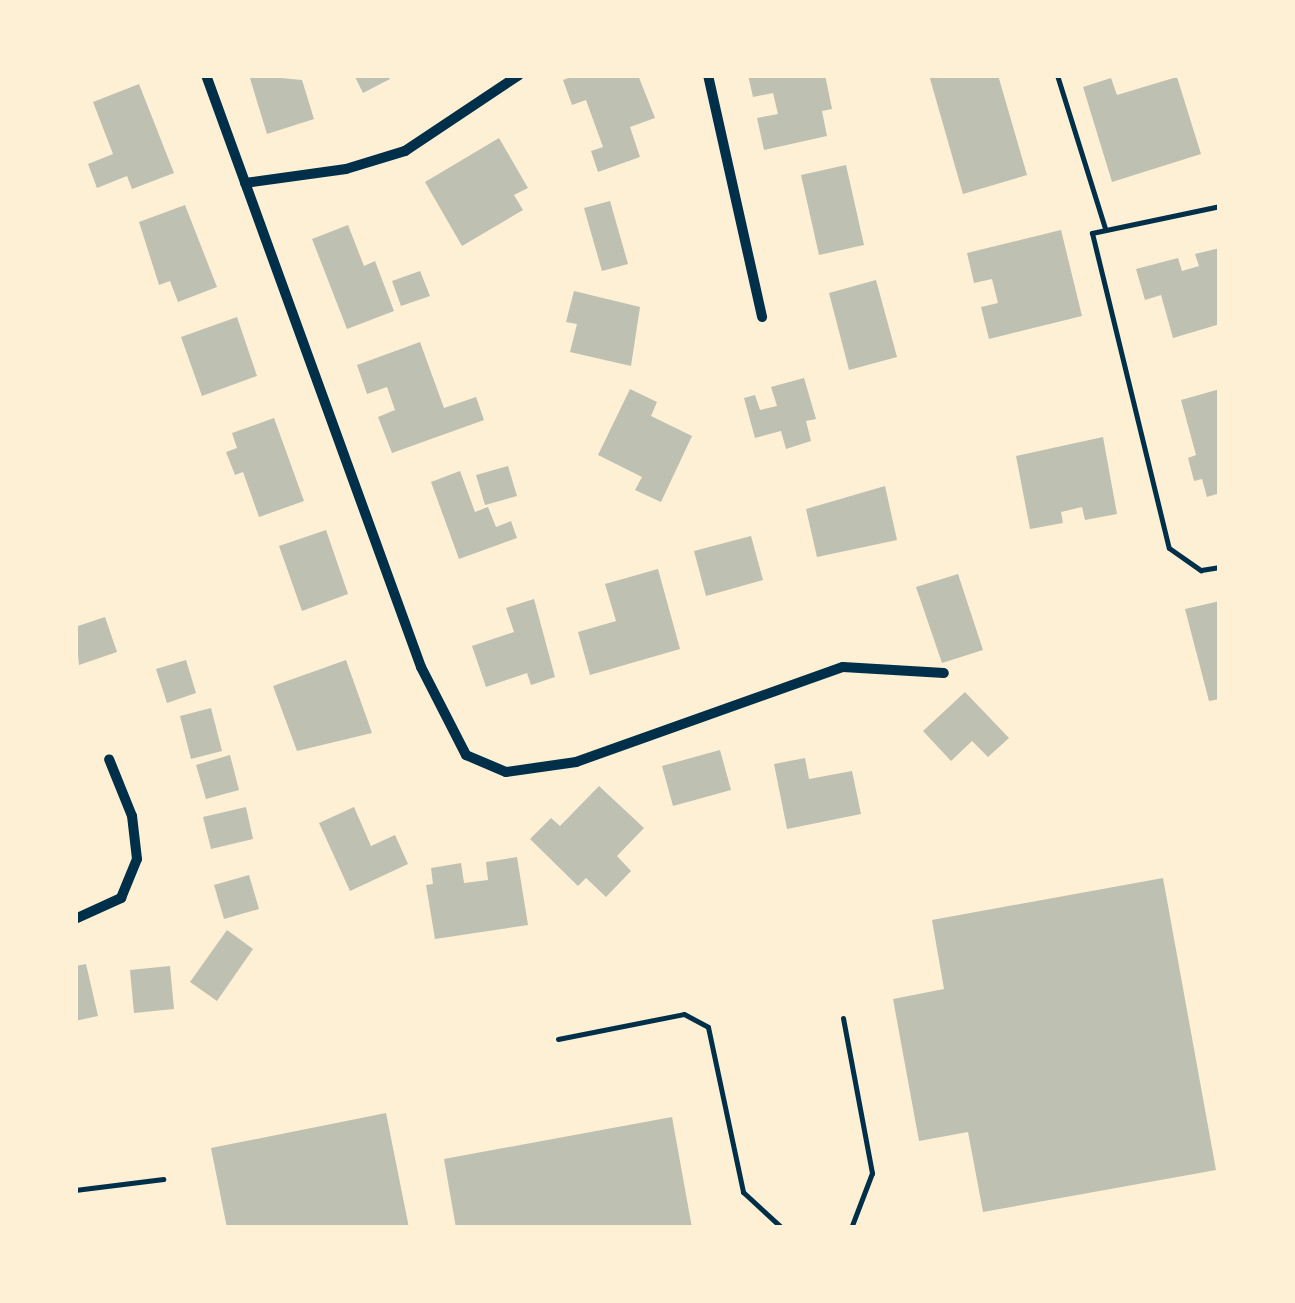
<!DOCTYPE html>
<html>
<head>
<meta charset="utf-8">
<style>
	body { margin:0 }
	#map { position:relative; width:1295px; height:1303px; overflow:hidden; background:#fdf0d5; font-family:Karla,sans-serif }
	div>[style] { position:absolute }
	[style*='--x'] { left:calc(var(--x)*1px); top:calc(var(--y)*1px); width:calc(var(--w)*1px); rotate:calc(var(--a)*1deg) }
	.building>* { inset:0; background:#bec0b2 }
	.service>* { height:5px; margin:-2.5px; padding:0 2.5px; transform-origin:2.5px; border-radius:2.5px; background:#003049 }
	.minor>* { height:10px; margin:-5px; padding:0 5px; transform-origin:5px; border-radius:5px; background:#003049 }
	span { translate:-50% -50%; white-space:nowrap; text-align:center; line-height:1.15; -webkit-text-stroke:8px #fdf0d5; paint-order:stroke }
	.frame { position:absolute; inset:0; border:78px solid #fdf0d5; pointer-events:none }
</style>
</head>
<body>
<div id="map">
	<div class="building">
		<div style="clip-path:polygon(249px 75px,302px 80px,314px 119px,267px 134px)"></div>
		<div style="clip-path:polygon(354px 75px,388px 75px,390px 79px,363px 93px)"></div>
		<div style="clip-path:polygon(577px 75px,638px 75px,655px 118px,630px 127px,640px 157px,598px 172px,591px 151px,603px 147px,586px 100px,572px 105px,563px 80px)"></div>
		<div style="clip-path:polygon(748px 75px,825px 75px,832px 109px,822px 111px,827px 136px,764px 150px,757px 118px,778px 114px,773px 93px,753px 97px)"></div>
		<div style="clip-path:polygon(929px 75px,998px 75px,1027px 175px,963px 194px)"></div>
		<div style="clip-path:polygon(1177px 77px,1201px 154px,1112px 182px,1083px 87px,1111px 78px,1117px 95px)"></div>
		<div style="clip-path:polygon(139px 84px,174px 173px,132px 189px,127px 176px,97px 188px,88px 164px,113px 154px,93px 102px)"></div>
		<div style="clip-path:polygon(499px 138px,528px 188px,514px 195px,523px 210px,462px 246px,425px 182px)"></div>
		<div style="clip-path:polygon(846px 165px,864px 245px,819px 255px,801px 175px)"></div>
		<div style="clip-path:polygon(610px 201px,628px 264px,602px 271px,584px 208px)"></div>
		<div style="clip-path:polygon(185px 205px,217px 287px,178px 302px,170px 281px,159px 285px,139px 222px)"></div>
		<div style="clip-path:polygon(348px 225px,364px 266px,375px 261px,394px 311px,347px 329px,312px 239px)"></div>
		<div style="clip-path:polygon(1061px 230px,1082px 316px,989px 339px,981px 307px,998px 303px,992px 279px,974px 283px,967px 253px)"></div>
		<div style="clip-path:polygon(1220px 248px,1220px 324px,1173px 338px,1161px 295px,1145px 300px,1136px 269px,1178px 258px,1182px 271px,1199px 266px,1195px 254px)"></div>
		<div style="clip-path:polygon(420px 271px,430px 296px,401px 306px,392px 281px)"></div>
		<div style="clip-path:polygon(876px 280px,897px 357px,849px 370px,829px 293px)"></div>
		<div style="clip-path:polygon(574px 291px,640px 307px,631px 366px,570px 352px,577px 324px,566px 322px)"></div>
		<div style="clip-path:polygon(237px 317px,257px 376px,202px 396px,181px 337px)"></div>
		<div style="clip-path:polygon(420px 342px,444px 408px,476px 397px,484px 420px,392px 453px,378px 417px,395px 410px,387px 387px,367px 394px,357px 365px)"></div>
		<div style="clip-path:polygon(804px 378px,816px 419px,806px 421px,811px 441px,786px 449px,781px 431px,755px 438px,744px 398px,755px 395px,760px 410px,777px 406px,771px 387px)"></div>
		<div style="clip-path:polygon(630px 389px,657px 402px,651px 416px,692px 436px,661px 502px,635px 490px,642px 477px,598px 455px)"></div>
		<div style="clip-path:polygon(1220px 389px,1220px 493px,1207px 497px,1202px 479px,1194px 481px,1188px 458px,1196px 455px,1181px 400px)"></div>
		<div style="clip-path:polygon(274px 418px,304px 501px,259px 517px,243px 472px,235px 475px,226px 452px,237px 448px,232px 433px)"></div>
		<div style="clip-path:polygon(1103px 437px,1117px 514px,1085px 520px,1082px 507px,1061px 512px,1063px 523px,1030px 529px,1016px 456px)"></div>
		<div style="clip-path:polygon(508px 466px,517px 496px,485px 505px,476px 475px)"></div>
		<div style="clip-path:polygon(460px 471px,475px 512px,488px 507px,496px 527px,511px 521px,517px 538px,459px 559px,431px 482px)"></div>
		<div style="clip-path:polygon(885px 486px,897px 540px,817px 557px,806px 509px)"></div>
		<div style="clip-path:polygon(326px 530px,348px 594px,302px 611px,279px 546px)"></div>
		<div style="clip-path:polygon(751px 536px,763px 580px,706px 596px,694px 551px)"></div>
		<div style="clip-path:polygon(658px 569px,680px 649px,590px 675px,578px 632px,616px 621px,605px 584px)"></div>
		<div style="clip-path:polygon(958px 574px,983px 650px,942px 663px,916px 587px)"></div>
		<div style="clip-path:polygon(534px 599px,555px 677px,531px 685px,527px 673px,486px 687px,472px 646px,514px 632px,506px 608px)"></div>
		<div style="clip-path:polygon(1220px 601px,1220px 699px,1209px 701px,1185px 609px)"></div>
		<div style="clip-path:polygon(105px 617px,117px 652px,79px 665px,75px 627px)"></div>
		<div style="clip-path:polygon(186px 660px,196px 693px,167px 703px,156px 669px)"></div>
		<div style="clip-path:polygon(346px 660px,372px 733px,297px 751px,273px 686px)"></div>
		<div style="clip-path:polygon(965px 692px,1009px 738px,988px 757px,972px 741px,951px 761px,923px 731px)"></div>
		<div style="clip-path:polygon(211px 708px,222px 751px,191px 759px,180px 716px)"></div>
		<div style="clip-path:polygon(720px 750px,731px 790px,673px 806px,662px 766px)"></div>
		<div style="clip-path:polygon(230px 755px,239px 790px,206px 799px,196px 765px)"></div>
		<div style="clip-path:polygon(805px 758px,809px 779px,852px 771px,861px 814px,787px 829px,774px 764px)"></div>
		<div style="clip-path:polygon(599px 786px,644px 828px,617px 856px,631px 871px,606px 897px,586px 878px,578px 886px,530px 839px,551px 818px,560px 826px)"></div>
		<div style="clip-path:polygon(246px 807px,253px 839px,211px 849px,203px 817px)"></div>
		<div style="clip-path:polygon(354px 807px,371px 846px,395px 835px,408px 864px,350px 891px,319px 823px)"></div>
		<div style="clip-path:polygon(517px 857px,528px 925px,435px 939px,426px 885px,433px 884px,431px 868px,461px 863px,464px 883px,488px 880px,486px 862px)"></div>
		<div style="clip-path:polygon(249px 875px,259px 909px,224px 919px,214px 885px)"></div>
		<div style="clip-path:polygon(1163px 878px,1216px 1170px,983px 1212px,968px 1132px,919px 1141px,893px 999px,944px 989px,932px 920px)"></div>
		<div style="clip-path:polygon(227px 930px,253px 949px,217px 1001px,190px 982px)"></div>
		<div style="clip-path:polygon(86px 964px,98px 1016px,75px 1021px,75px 966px)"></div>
		<div style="clip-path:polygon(170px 966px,174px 1009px,134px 1013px,130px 970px)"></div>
		<div style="clip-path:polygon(386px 1113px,409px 1228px,227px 1228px,211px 1148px)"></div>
		<div style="clip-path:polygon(672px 1117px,692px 1228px,456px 1228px,444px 1159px)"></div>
	</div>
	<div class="service">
		<div style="--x:1057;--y:75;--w:160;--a:72.6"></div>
		<div style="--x:1220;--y:206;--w:131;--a:168.1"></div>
		<div style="--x:1092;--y:233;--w:324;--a:76.3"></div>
		<div style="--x:1169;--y:548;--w:39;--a:35"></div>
		<div style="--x:1201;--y:570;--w:19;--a:-9"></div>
		<div style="--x:843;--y:1018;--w:158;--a:79.4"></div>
		<div style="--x:872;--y:1173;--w:59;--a:110.9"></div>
		<div style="--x:558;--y:1039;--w:128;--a:-11.2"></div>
		<div style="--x:684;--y:1014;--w:27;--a:28"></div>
		<div style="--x:708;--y:1027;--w:169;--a:78"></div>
		<div style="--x:743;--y:1192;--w:53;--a:42.7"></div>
		<div style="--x:75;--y:1190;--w:89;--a:-7.1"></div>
	</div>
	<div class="minor">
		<div style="--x:206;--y:75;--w:630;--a:70.04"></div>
		<div style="--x:421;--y:667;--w:99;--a:62.9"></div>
		<div style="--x:466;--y:755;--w:43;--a:23"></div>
		<div style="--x:506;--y:772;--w:71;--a:-8.1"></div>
		<div style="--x:576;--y:762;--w:283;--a:-19.6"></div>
		<div style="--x:843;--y:667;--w:101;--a:3.4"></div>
		<div style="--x:708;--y:75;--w:248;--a:77.4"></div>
		<div style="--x:245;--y:183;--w:102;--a:-7.9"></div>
		<div style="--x:346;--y:169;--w:62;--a:-17"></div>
		<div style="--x:405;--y:151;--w:137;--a:-33.7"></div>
		<div style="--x:75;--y:919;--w:51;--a:-24.5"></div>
		<div style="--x:121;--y:898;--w:42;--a:-67.7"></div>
		<div style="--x:137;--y:859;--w:43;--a:-96.6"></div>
		<div style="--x:132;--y:816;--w:61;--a:-112"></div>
	</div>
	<div class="frame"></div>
</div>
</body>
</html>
